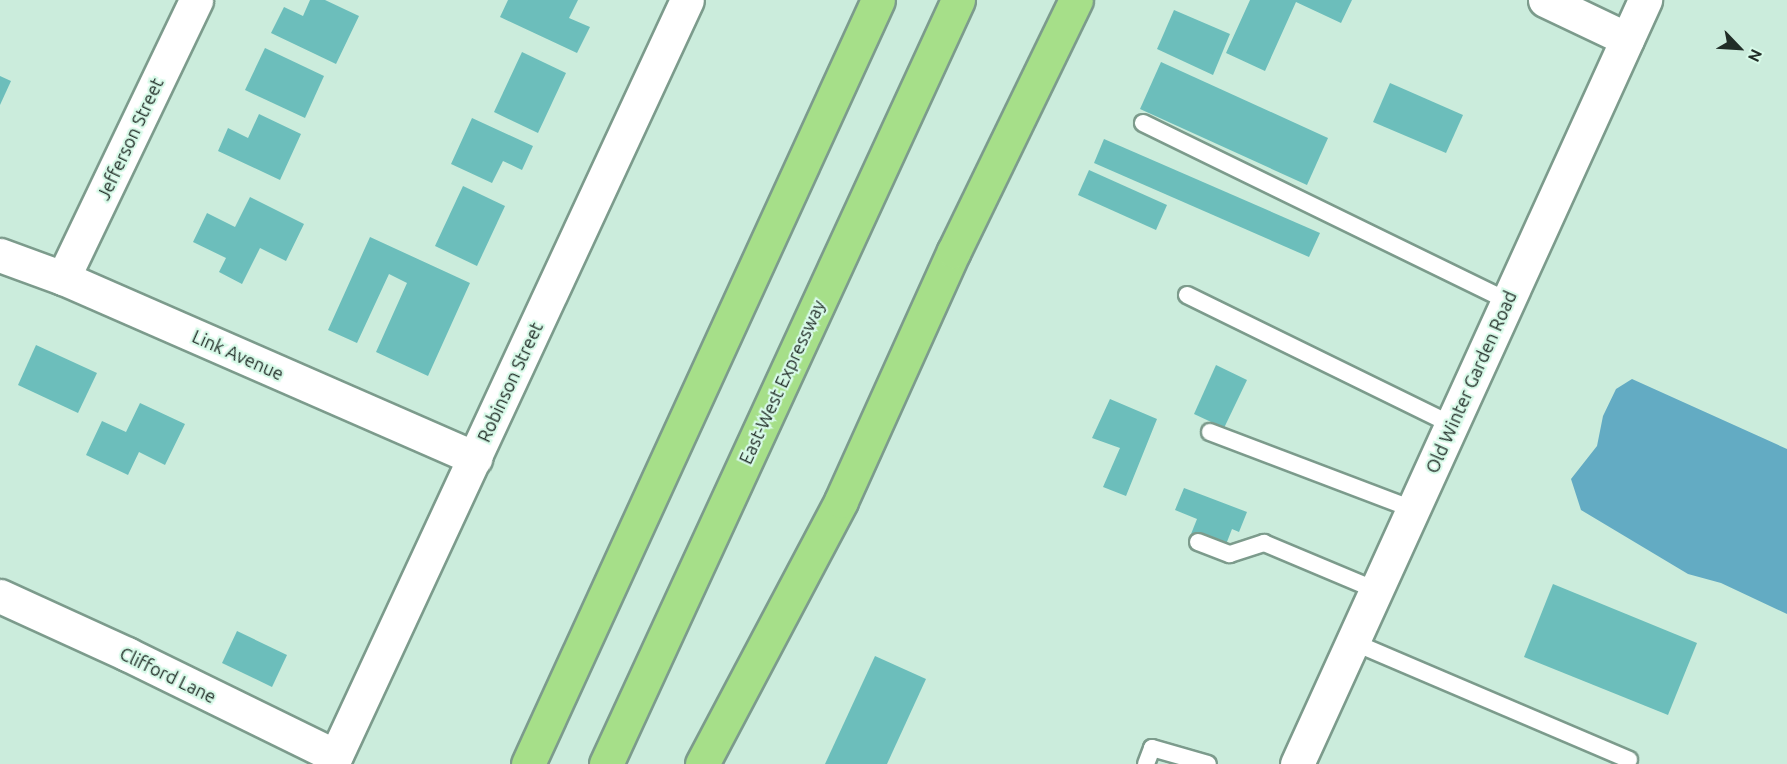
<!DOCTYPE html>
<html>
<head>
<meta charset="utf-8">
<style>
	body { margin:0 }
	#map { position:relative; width:1787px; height:764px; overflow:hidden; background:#cbecdc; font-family:Ubuntu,sans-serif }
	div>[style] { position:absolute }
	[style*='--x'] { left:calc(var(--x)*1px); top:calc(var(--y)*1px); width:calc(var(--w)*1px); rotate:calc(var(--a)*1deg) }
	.water>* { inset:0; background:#63abc3 }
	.building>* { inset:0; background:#6cbebb }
	.roads { filter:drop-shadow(2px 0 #7c9b8c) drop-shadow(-2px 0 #7c9b8c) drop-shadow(0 2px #7c9b8c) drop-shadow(0 -2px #7c9b8c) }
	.lane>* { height:16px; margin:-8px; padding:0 8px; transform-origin:8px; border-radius:8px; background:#fff }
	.street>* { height:33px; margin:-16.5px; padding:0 16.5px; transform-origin:16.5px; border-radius:16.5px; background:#fff }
	.secondary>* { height:33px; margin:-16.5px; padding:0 16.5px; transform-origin:16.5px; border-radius:16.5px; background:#fff }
	.highway>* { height:33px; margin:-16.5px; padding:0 16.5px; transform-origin:16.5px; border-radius:16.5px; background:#a6df89 }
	span { translate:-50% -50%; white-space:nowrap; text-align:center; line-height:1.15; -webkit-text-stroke:4.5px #d8fae9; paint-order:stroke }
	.street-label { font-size:18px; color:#212d27 }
	.north { position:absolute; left:1709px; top:18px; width:60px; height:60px; -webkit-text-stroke:4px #d8fae9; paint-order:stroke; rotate:115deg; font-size:16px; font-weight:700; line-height:24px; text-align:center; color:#212d27 }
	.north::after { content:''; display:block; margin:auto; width:21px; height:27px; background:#212d27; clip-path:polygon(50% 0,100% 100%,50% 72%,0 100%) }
</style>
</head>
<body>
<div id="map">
	<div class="water">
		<div style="clip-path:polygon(1632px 379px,1787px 449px,1787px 614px,1721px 583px,1688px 574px,1581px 510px,1571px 479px,1597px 446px,1603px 416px,1616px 389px)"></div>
	</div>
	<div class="building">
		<div style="clip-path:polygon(310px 0,325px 0,359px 16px,336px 64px,271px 33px,284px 7px,303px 16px)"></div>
		<div style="clip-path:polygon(508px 0,578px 0,569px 18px,590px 27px,577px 53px,500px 17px)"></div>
		<div style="clip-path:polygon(1250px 0,1352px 0,1341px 23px,1296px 2px,1265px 71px,1226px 53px)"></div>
		<div style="clip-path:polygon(1174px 10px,1230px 34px,1213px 75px,1157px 49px)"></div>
		<div style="clip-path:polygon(265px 48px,324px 76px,305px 118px,245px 90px)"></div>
		<div style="clip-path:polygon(522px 52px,566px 73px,538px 133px,494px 112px)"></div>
		<div style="clip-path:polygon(1161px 62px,1328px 138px,1307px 185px,1140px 109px)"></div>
		<div style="clip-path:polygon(0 76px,11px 81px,0 105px)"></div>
		<div style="clip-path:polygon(1390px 83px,1463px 115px,1446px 153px,1373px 122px)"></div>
		<div style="clip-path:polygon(259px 114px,301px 134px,280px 180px,218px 151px,228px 128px,248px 138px)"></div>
		<div style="clip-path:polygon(472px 118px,533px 146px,522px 170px,503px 161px,492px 183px,451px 164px)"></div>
		<div style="clip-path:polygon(1104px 139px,1320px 233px,1309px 257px,1094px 163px)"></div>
		<div style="clip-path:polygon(1089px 170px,1167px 205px,1156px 230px,1078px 195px)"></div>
		<div style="clip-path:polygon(463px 186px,505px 206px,477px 266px,435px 246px)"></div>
		<div style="clip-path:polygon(250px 197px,304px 224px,286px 261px,260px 248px,242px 284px,219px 272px,226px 258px,193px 242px,207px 213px,235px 227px)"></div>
		<div style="clip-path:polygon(370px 237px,470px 283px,428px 376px,376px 352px,407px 283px,389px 274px,357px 343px,328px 330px)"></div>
		<div style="clip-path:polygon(36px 345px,97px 373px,78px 413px,18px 385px)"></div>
		<div style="clip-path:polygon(1216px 365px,1247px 380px,1224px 428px,1194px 414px)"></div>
		<div style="clip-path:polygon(1110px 399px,1157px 419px,1126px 496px,1103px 487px,1120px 448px,1092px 438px)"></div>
		<div style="clip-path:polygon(140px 403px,185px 424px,165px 465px,139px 452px,128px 475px,86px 455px,102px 421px,126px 432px)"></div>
		<div style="clip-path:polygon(1184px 488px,1247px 512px,1239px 532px,1232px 529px,1225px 547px,1191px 534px,1197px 519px,1175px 510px)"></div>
		<div style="clip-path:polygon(1553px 584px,1697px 643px,1668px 715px,1524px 657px)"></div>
		<div style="clip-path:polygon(237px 631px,287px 655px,272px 687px,222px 663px)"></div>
		<div style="clip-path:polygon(875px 656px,926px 679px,887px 764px,825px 764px)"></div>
	</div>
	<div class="roads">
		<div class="lane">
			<div style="--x:1143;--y:123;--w:406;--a:26"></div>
			<div style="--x:1187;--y:295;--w:295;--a:26.1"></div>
			<div style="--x:1210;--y:432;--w:217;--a:20.8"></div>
			<div style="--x:1198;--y:542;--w:34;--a:21"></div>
			<div style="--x:1230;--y:554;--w:36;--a:-18"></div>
			<div style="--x:1264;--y:543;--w:121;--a:22.8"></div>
			<div style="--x:1353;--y:642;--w:300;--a:23.1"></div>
			<div style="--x:1146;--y:764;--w:17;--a:-69"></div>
			<div style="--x:1152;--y:748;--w:58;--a:15.9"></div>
		</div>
		<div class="street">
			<div style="--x:1545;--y:0;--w:91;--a:25.4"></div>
			<div style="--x:0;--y:255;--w:67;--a:20.1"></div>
			<div style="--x:63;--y:278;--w:450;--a:23.6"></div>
			<div style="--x:63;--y:278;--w:308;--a:-64.4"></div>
			<div style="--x:0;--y:596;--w:140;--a:24.5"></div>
			<div style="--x:127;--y:654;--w:232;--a:26.1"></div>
		</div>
		<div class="secondary">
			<div style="--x:332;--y:764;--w:842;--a:-65.08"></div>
			<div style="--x:1297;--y:764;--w:840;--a:-65.51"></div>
		</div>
		<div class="highway">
			<div style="--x:528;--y:764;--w:840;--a:-65.39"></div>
			<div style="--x:606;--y:764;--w:841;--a:-65.26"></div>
			<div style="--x:702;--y:764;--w:297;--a:-62.1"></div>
			<div style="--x:841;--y:501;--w:274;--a:-65.7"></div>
			<div style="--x:954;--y:251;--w:279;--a:-64.1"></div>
		</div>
	</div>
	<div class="street-label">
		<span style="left:130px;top:139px;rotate:-65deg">Jefferson Street</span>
		<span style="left:238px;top:355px;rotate:24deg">Link Avenue</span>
		<span style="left:510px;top:382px;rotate:-65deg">Robinson Street</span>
		<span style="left:782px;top:382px;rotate:-65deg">East-West Expressway</span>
		<span style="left:1471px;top:382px;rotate:-66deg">Old Winter Garden Road</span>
		<span style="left:168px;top:675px;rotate:26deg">Clifford Lane</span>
	</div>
	<div class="north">N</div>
</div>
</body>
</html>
